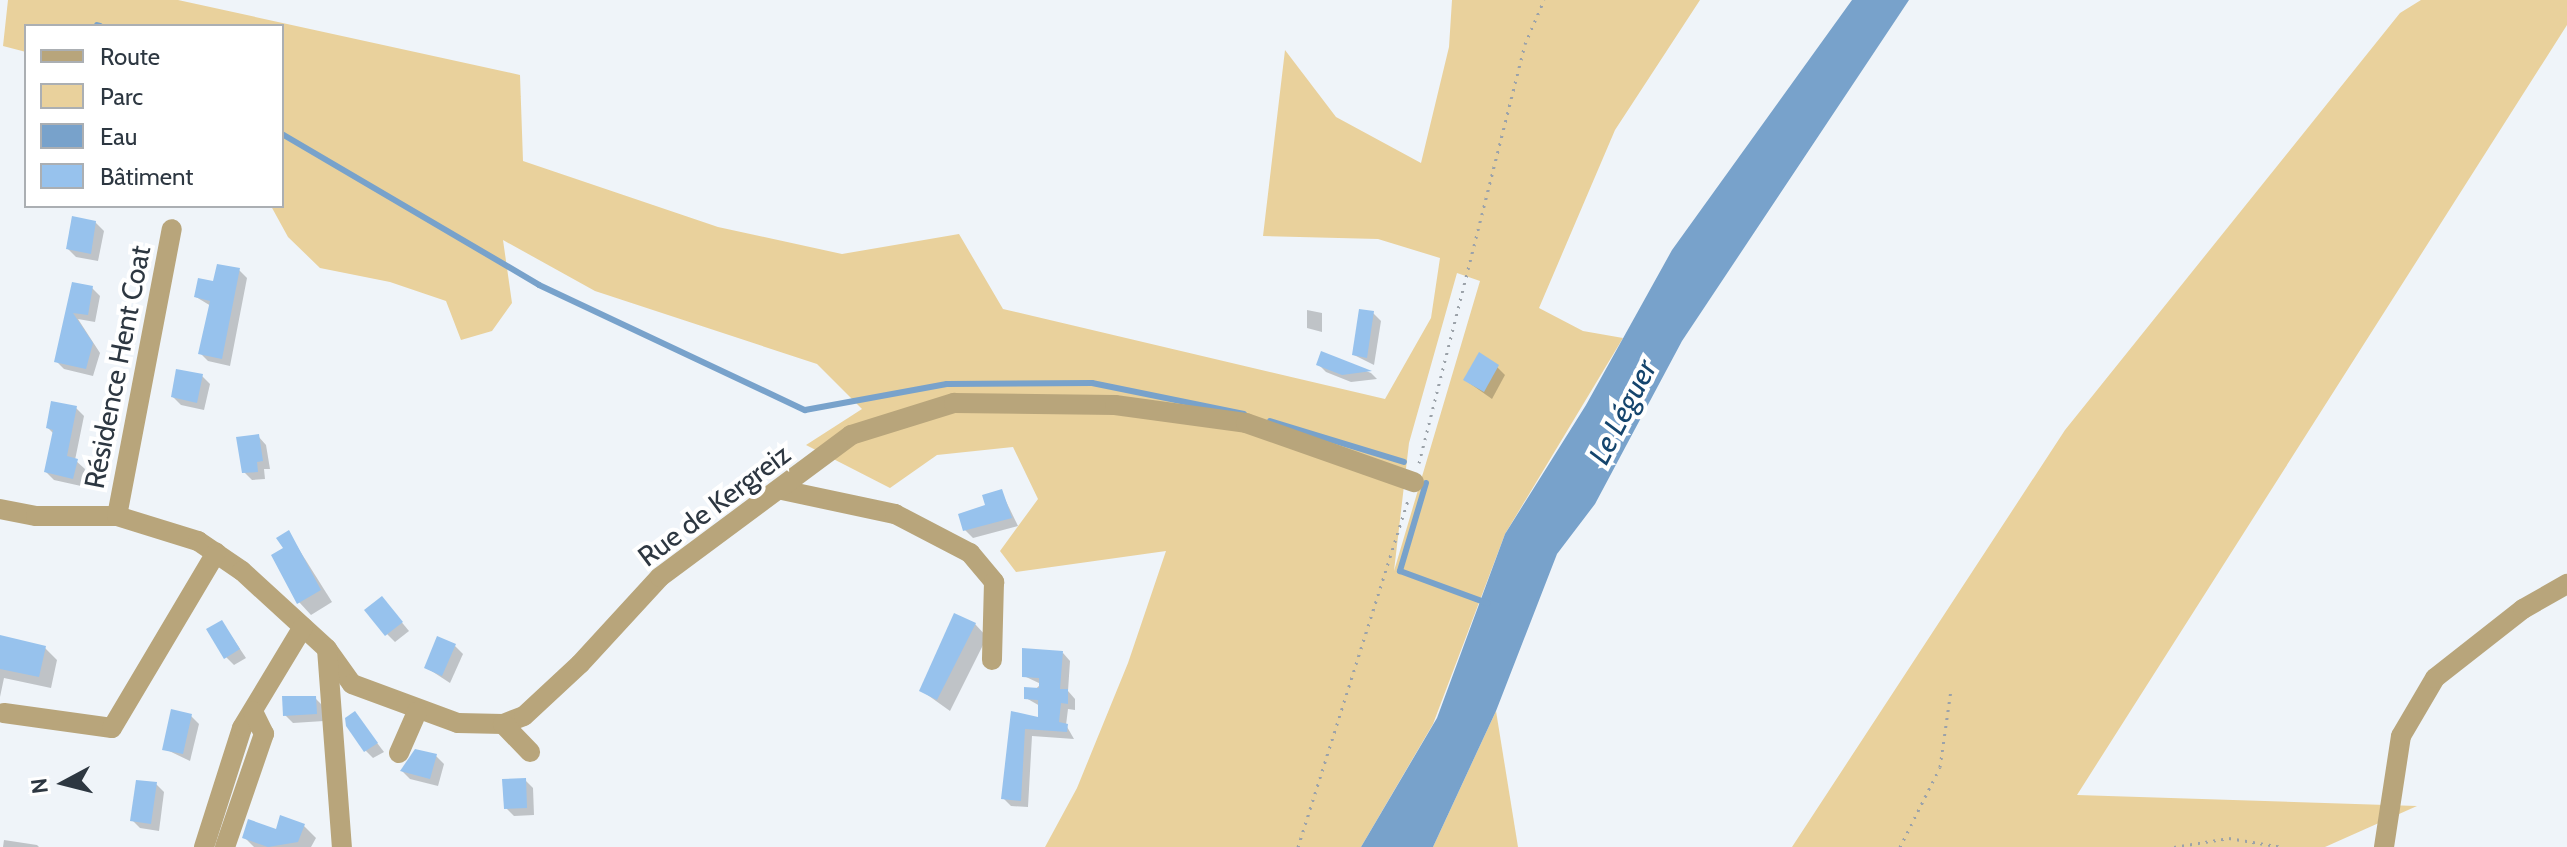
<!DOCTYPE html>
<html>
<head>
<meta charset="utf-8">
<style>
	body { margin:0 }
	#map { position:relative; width:2567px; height:847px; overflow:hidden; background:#eff4f9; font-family:Cabin,sans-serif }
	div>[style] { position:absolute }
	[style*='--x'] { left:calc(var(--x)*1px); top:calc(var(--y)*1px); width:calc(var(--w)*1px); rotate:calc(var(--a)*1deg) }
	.green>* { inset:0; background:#e9d19c }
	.water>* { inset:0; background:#78a2cb }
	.shadow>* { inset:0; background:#0003 }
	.stream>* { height:6px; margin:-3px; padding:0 3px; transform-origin:3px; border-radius:3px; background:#78a2cb }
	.building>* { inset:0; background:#97c2ed }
	.path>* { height:3px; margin-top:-1.5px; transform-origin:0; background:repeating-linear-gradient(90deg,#9ba2a9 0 2px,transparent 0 8px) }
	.minor>* { height:20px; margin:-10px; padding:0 10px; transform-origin:10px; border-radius:10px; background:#b8a57b }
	span { translate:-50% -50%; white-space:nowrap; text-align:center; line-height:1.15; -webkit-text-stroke:8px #fff; paint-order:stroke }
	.street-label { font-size:28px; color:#2d3741 }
	.water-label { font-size:30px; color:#15456d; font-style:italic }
	.legend { position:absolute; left:24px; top:24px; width:260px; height:184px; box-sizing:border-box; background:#fff; border:2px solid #abafb3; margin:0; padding:10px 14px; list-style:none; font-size:24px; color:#2d3741 }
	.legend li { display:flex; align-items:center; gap:16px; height:40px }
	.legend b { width:40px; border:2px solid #abafb3 }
	.north { position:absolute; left:24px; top:743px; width:80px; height:80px; -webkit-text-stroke:6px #fff; paint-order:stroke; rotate:263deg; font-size:22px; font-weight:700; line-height:32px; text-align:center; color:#2d3741 }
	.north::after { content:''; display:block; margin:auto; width:28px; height:36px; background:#2d3741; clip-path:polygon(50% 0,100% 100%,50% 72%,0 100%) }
</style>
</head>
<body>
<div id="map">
	<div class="green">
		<div style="clip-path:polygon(evenodd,8px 0,178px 0,520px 75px,523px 161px,718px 227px,842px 254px,959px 234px,1003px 309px,1385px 399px,1431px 318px,1440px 258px,1378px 239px,1263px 236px,1285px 50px,1336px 117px,1421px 163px,1449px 47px,1452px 0,1700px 0,1615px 130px,1539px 308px,1583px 331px,1623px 338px,1505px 534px,1433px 724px,1361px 847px,1045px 847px,1077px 788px,1128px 663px,1166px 551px,1016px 572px,1000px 551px,1038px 499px,1013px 447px,937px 455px,890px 488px,806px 445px,862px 409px,817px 364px,595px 291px,503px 240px,512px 303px,492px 331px,461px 340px,446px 301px,390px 282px,320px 268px,288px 237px,271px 206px,282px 206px,282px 26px,26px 26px,26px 52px,3px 46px,8px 0,1457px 273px,1480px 281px,1394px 571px,1409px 443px,1457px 273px)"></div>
		<div style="clip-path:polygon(2421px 0,2567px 0,2567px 25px,2077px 795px,2417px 806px,2325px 847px,1792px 847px,2065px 430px,2400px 13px)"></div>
		<div style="clip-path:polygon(1496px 711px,1518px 847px,1433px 847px)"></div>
	</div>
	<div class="water">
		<div style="clip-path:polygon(1852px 0,1909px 0,1682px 341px,1595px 504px,1557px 554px,1496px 711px,1433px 847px,1361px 847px,1437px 718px,1505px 534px,1586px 405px,1672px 250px)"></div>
	</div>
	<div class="shadow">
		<div style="clip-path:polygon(95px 222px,104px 231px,98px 261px,76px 257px,68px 249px)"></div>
		<div style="clip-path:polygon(239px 270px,247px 278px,230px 366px,208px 361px,200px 353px,211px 306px,196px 297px)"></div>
		<div style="clip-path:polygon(74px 284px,92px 288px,100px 296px,95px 322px,78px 319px,100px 353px,93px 376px,64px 369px,56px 361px)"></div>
		<div style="clip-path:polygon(1307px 310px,1322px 313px,1322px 332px,1307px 328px)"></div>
		<div style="clip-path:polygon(1373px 313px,1381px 321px,1374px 365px,1354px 355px)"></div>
		<div style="clip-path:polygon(1322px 354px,1371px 373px,1377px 379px,1351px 382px,1326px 372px,1318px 364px)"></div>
		<div style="clip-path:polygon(1497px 367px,1505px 375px,1492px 399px,1465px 380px)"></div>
		<div style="clip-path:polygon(202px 376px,210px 384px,204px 410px,181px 405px,173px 397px)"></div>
		<div style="clip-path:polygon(76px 408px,84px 416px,75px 460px,85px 469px,81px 486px,54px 480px,46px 472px,54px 434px,48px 428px)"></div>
		<div style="clip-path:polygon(258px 436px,266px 445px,270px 469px,264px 469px,265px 479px,252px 480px,244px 472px)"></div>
		<div style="clip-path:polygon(1001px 491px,1018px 526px,973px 538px,965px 530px)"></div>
		<div style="clip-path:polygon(288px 532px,332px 602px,311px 615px,299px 602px,286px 549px)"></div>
		<div style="clip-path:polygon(389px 607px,409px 631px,395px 642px,387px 634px)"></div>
		<div style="clip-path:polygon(222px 622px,246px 658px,234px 665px,226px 657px)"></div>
		<div style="clip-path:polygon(975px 624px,987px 637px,950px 711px,922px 691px)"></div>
		<div style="clip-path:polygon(0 638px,45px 648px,57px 660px,51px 688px,4px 678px,0 697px)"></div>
		<div style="clip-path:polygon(455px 646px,463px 654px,450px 683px,427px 668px)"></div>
		<div style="clip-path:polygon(1063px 653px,1070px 661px,1068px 691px,1075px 699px,1075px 710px,1068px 709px,1066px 725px,1074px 739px,1032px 736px,1028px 807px,1011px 806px,1003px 798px,1013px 713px,1040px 719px,1040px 706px,1026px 698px,1041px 684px,1024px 676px)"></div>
		<div style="clip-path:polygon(315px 698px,323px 706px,324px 721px,293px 723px,285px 715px)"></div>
		<div style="clip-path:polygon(355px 714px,384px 752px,373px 758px,365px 750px)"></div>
		<div style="clip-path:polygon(191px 716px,199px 724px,190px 761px,165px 749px)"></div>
		<div style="clip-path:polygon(436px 756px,444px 764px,438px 786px,410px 779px,402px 771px)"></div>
		<div style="clip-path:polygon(525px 780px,533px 788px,534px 815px,514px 816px,506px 808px)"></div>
		<div style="clip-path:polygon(156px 784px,164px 792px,159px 831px,140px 828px,132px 820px)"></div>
		<div style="clip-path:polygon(304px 826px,316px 838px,311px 847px,254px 847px,244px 837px)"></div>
		<div style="clip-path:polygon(4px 840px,37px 845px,39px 847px,3px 847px)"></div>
	</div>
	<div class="stream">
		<div style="--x:97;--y:25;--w:3;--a:18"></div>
		<div style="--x:282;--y:134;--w:298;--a:30.4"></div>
		<div style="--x:539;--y:285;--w:294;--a:25.2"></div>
		<div style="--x:805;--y:410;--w:144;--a:-10.4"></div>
		<div style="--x:947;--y:384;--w:145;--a:-0.4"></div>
		<div style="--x:1092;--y:383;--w:155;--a:11.5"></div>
		<div style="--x:1270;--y:421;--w:140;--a:17"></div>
		<div style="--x:1426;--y:483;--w:92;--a:106.5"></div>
		<div style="--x:1400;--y:571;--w:93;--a:20.2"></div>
	</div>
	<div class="building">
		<div style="clip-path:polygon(72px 216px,96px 221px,91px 254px,66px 249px)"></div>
		<div style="clip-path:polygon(217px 264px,240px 268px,222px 359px,198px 354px,210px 301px,194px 297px,198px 278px,213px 281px)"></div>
		<div style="clip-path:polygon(72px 282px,93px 286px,88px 315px,73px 313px,93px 343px,86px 369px,54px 362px)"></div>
		<div style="clip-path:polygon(1359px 309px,1374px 311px,1367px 358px,1352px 355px)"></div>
		<div style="clip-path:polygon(1321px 351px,1372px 371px,1342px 375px,1316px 365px)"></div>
		<div style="clip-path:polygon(1479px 352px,1499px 365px,1484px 392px,1463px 380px)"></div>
		<div style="clip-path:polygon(176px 369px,203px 374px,197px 403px,171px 397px)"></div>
		<div style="clip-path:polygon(51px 401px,77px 406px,67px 456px,78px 459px,73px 479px,44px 472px,53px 430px,46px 428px)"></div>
		<div style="clip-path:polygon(259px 434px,263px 461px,257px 462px,258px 472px,242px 473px,236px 437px)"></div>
		<div style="clip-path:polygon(1002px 489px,1012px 518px,963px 531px,958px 514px,985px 505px,982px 495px)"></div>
		<div style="clip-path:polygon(289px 530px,321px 590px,297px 604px,271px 555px,283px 548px,276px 538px)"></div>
		<div style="clip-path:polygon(382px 596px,403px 622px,385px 636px,364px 610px)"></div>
		<div style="clip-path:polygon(954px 613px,976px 623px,937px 700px,919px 691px)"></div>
		<div style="clip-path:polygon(222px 620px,240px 649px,224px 659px,206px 629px)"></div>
		<div style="clip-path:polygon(0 635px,46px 646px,39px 677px,0 669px)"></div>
		<div style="clip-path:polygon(437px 636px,456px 644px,442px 676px,424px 668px)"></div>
		<div style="clip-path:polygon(1022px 648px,1063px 651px,1060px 689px,1068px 689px,1068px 704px,1061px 703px,1059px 722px,1068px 724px,1067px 732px,1025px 729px,1021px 801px,1001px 799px,1011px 711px,1038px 717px,1038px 700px,1024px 699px,1024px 687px,1039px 688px,1039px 678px,1022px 677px)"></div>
		<div style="clip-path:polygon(282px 696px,316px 696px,317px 714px,283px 716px)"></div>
		<div style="clip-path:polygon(171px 709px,192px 714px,183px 754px,162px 750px)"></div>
		<div style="clip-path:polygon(355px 711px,378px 743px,364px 752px,346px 726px,345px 718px)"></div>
		<div style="clip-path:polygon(415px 749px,437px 754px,430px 779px,400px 771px)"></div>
		<div style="clip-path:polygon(526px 778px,527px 808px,504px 809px,502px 779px)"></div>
		<div style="clip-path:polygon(136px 780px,157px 782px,151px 824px,130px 821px)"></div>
		<div style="clip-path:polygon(280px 815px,305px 824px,298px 842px,268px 847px,242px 838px,248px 819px,276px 829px)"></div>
	</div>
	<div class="path">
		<div style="--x:1419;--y:463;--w:432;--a:-75.8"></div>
		<div style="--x:1525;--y:44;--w:48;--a:-66.6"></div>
		<div style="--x:1298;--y:847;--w:363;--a:-72.4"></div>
		<div style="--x:1900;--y:847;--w:89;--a:-63.4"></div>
		<div style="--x:1940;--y:767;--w:78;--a:-81.9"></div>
		<div style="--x:2174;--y:847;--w:56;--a:-9.3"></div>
		<div style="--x:2229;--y:838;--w:54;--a:9.6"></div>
	</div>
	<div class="minor">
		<div style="--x:782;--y:490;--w:116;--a:12"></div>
		<div style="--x:895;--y:514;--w:85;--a:27.5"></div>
		<div style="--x:970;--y:553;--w:38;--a:50"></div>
		<div style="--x:994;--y:582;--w:78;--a:91.5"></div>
		<div style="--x:0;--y:509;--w:37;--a:11"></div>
		<div style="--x:36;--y:516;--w:81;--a:0"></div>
		<div style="--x:117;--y:516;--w:85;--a:17.2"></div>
		<div style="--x:198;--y:541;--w:53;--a:34.3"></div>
		<div style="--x:242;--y:571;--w:115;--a:42.5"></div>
		<div style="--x:327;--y:649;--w:43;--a:54.5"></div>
		<div style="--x:352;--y:684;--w:113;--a:20.2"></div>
		<div style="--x:458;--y:723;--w:45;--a:1.3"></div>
		<div style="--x:503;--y:724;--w:22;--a:-21"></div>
		<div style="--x:524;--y:716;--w:76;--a:-42.9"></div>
		<div style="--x:580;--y:664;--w:118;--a:-47.4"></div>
		<div style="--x:660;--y:577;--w:238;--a:-36.6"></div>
		<div style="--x:851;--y:435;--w:108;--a:-17.3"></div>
		<div style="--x:954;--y:403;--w:161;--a:0.7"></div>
		<div style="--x:1115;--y:405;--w:132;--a:7.8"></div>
		<div style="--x:1246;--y:423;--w:178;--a:19.4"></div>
		<div style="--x:117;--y:516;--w:292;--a:-79.2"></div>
		<div style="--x:327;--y:649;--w:199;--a:85.7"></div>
		<div style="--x:4;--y:713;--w:109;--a:7.9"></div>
		<div style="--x:112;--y:728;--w:204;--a:-59.3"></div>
		<div style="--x:503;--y:724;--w:39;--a:46"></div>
		<div style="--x:399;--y:753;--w:45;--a:-66.3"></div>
		<div style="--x:204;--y:847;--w:125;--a:-72.3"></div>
		<div style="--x:242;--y:728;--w:118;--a:-58.9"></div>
		<div style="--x:225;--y:847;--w:120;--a:-71"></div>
		<div style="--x:264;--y:734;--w:25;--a:-116"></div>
		<div style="--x:2384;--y:847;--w:112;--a:-81.3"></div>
		<div style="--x:2401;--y:736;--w:67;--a:-59.6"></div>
		<div style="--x:2435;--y:678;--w:112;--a:-38.1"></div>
		<div style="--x:2523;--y:609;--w:51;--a:-29.6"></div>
	</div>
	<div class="street-label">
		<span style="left:117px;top:367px;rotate:-79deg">Résidence Hent Coat</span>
		<span style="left:714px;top:505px;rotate:-37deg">Rue de Kergreiz</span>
	</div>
	<div class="water-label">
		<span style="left:1623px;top:412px;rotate:-63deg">Le Léguer</span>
	</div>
	<ul class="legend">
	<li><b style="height:10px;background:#b8a57b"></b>Route</li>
	<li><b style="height:22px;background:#e9d19c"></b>Parc</li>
	<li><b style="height:22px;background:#78a2cb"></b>Eau</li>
	<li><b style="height:22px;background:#97c2ed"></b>Bâtiment</li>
	</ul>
	<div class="north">N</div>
</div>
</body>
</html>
